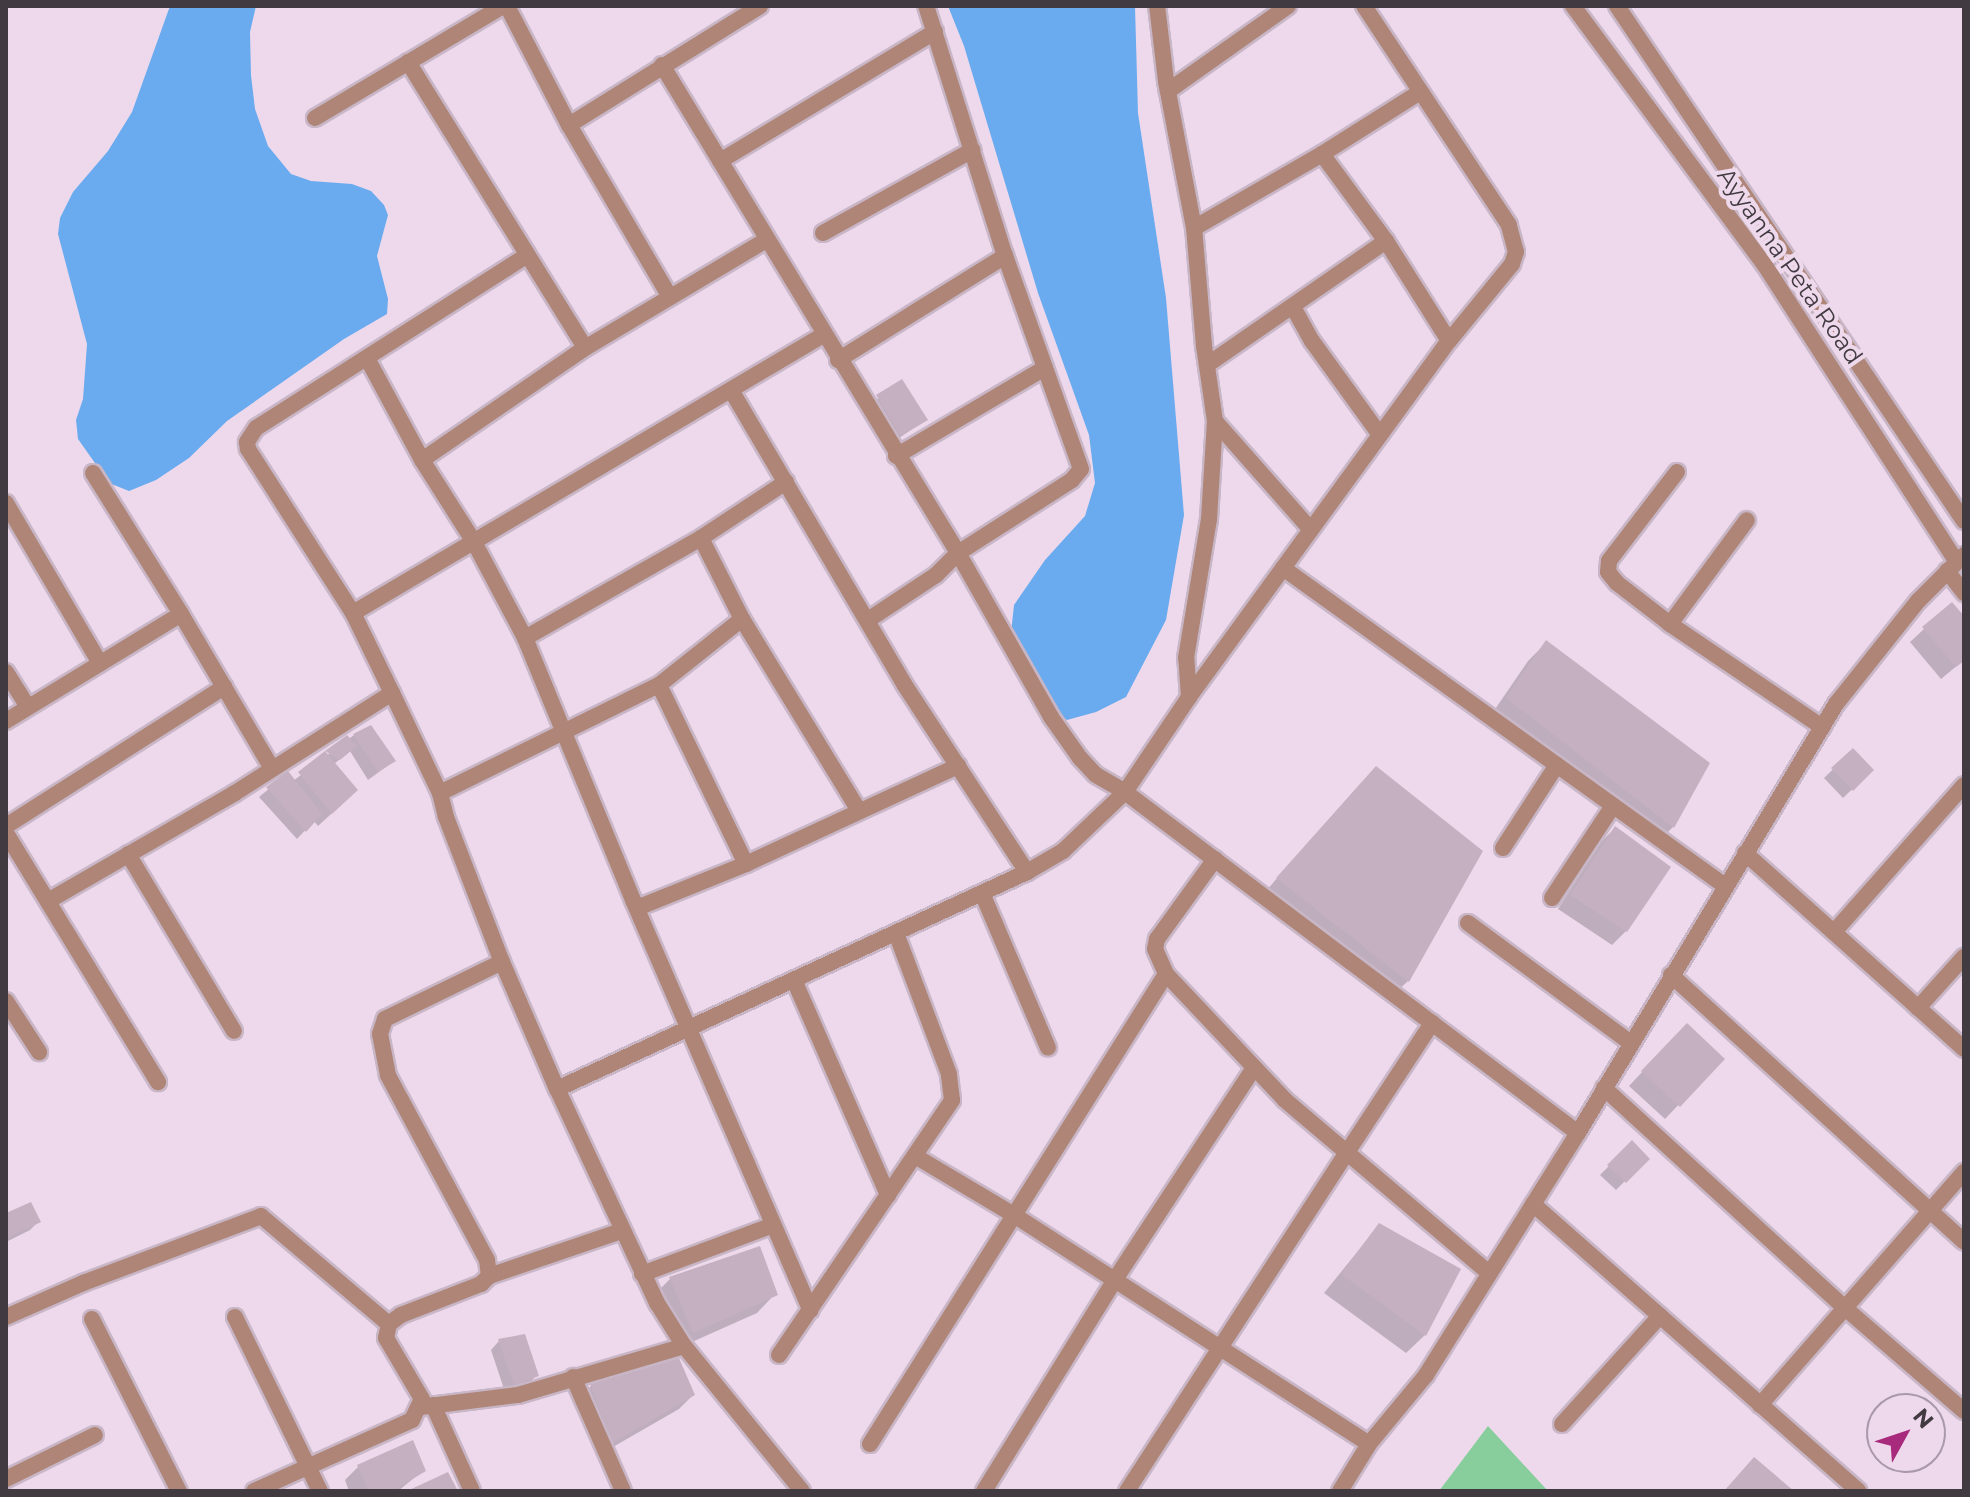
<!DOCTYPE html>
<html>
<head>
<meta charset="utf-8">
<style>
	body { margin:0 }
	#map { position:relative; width:1970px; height:1497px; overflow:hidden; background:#eed9ec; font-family:Montserrat,sans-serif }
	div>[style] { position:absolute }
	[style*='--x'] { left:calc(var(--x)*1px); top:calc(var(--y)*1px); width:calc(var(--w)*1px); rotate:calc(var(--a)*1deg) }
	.green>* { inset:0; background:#87ce9c }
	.water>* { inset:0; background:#6aabef }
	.shadow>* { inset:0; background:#0003 }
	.building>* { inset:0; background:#c5b0c2 }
	.roads { filter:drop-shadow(2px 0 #c8b6c6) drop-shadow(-2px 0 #c8b6c6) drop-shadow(0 2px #c8b6c6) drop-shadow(0 -2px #c8b6c6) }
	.minor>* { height:16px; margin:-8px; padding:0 8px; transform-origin:8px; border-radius:8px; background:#ae8577 }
	.tertiary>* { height:16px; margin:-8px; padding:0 8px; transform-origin:8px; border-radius:8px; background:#ae8577 }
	span { translate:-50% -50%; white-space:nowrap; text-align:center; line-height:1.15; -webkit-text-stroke:8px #eed9ec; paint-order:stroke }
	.street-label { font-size:24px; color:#423a41 }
	.frame { position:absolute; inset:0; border:8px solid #423a41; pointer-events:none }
	.north { position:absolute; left:1866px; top:1393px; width:80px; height:80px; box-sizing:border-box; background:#eed9ec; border:2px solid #a999a8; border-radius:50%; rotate:50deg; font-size:22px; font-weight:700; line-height:32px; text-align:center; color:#423a41 }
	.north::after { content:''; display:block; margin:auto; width:28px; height:36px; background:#a82a7c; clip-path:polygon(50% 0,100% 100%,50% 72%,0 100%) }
</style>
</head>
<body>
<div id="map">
	<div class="green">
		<div style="clip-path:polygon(1488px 1426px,1548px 1491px,1439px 1491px)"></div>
	</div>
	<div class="water">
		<div style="clip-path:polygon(170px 6px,256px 6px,250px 32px,251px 75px,255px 109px,268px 146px,291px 174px,311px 181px,352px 184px,371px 191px,384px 205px,388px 215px,377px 256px,388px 299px,387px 314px,344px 339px,227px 421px,189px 458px,156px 480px,129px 491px,109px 483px,78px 439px,76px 420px,83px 399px,87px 344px,58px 234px,60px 218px,73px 192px,108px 151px,132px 112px)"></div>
		<div style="clip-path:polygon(948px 6px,1135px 6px,1138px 113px,1166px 298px,1184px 515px,1166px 620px,1126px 697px,1096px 712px,1067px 720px,1046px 705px,1010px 642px,1014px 605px,1045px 560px,1085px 516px,1095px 483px,1089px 435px,1038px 293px,964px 46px)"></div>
	</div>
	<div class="shadow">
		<div style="clip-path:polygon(901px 382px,925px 420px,892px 443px,868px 406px)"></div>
		<div style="clip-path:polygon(1964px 619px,1964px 660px,1941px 679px,1910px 642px,1924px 629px)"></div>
		<div style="clip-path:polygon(1546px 643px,1708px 764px,1673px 827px,1654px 846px,1489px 718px,1528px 661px)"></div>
		<div style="clip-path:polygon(354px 735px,394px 761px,368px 780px,350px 751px,334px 764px,342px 804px,318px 826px,314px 821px,297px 839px,259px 797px,287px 774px,293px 781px)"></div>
		<div style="clip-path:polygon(1853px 750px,1872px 770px,1843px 798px,1824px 778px)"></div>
		<div style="clip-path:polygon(1362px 782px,1408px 981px,1394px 994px,1264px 893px)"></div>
		<div style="clip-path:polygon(1615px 828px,1626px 931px,1612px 945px,1558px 909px,1601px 842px)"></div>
		<div style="clip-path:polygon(1673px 1039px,1722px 1059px,1665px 1119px,1629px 1086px)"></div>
		<div style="clip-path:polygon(1632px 1143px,1647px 1159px,1616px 1190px,1600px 1175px)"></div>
		<div style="clip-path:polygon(6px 1215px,39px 1221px,30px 1230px,6px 1242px)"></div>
		<div style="clip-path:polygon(1379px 1225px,1425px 1335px,1406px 1353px,1324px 1293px)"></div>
		<div style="clip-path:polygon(670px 1279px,775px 1294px,757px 1313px,674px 1350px,652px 1297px)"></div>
		<div style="clip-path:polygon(499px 1341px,537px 1375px,528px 1384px,505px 1392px,491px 1350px)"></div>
		<div style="clip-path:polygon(591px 1386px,693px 1395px,679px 1409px,599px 1455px,577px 1399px)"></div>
		<div style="clip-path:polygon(358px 1467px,424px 1470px,398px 1491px,349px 1491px,345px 1480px)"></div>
	</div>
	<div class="building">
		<div style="clip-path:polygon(902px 379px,928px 420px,901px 436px,876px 395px)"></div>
		<div style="clip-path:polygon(1952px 602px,1964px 616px,1964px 661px,1956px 667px,1922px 627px)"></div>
		<div style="clip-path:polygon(1546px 640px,1710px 763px,1674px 828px,1506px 698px)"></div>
		<div style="clip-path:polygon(371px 725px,396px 761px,378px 772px,353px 734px)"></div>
		<div style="clip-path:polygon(347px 735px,357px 746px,340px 760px,325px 751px)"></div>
		<div style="clip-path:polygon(1853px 748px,1874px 770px,1853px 791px,1831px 768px)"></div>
		<div style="clip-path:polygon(325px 751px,358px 790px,332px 814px,298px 772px)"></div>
		<div style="clip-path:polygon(1376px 766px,1483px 851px,1409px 982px,1276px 878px)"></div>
		<div style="clip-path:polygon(288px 771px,322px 814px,306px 832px,266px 787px)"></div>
		<div style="clip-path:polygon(1615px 826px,1671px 867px,1627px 932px,1570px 895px)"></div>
		<div style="clip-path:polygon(1687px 1023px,1725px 1059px,1680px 1107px,1641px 1071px)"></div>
		<div style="clip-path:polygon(1632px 1140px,1650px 1159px,1626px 1183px,1607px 1165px)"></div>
		<div style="clip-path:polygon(31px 1202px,41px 1222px,6px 1239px,6px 1213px)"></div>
		<div style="clip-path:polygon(1379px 1223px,1461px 1269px,1426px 1336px,1341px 1274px)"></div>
		<div style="clip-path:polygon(760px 1246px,778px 1295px,693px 1333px,669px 1277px)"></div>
		<div style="clip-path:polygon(525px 1334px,539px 1376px,514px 1385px,498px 1339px)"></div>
		<div style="clip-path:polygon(679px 1358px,695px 1395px,613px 1443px,590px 1384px)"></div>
		<div style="clip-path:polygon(413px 1440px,426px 1471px,392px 1491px,369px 1491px,357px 1465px)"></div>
		<div style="clip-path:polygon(1754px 1457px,1794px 1491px,1724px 1491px)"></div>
		<div style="clip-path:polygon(448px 1472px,458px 1491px,407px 1491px)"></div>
	</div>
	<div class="roads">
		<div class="minor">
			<div style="--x:507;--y:6;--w:134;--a:62.5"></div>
			<div style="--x:569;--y:125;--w:199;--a:59.6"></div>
			<div style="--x:408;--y:62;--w:336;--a:58.2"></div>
			<div style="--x:662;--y:65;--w:571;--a:58.76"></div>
			<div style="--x:958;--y:553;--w:189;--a:60.4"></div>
			<div style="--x:1051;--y:717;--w:50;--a:54.7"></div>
			<div style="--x:1080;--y:758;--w:23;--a:47"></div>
			<div style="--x:1096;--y:775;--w:34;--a:30"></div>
			<div style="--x:1125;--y:792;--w:567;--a:36.97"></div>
			<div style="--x:1168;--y:91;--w:147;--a:-35.3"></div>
			<div style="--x:315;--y:118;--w:219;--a:-30.8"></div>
			<div style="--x:569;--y:125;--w:225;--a:-31.9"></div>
			<div style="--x:1322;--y:154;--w:108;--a:53.7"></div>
			<div style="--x:1386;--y:241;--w:118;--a:57.8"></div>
			<div style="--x:720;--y:161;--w:251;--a:-31"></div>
			<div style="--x:1194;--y:228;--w:148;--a:-30"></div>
			<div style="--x:1322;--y:154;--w:116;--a:-32.3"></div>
			<div style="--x:823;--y:233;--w:171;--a:-29"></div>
			<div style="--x:526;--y:256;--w:320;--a:147.5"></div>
			<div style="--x:256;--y:428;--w:17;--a:123"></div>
			<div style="--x:247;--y:442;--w:7;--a:82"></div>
			<div style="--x:248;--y:449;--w:195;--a:57.4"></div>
			<div style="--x:353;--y:613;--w:89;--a:64"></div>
			<div style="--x:392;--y:693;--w:111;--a:64.4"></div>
			<div style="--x:440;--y:793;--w:25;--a:76"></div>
			<div style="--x:446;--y:817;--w:155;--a:68.9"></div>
			<div style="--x:502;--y:962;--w:138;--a:66.6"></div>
			<div style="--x:1293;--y:307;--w:39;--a:61"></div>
			<div style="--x:1312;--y:341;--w:116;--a:54.1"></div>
			<div style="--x:368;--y:360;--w:114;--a:61.6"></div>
			<div style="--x:422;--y:460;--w:97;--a:57.6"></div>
			<div style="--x:474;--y:542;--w:109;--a:62"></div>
			<div style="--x:525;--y:638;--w:283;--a:67.6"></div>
			<div style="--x:633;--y:900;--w:447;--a:66.6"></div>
			<div style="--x:838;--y:360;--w:197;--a:-31.9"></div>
			<div style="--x:1207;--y:365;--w:218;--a:-34.7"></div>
			<div style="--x:731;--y:390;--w:341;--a:59.5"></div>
			<div style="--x:904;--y:684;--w:225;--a:56.8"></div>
			<div style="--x:1215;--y:421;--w:145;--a:48.6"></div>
			<div style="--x:896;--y:456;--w:173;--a:-30.6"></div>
			<div style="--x:422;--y:460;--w:198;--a:-34.5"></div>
			<div style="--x:585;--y:348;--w:211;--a:-30.8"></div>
			<div style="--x:1677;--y:472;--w:112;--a:127.4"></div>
			<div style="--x:1609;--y:561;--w:11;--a:95"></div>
			<div style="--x:1608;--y:572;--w:14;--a:51"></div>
			<div style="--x:1617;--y:583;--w:67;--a:37.7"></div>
			<div style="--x:1670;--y:624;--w:184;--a:34.1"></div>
			<div style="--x:93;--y:473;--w:166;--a:58"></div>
			<div style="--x:181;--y:614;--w:178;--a:59.5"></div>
			<div style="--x:6;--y:503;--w:186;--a:59.6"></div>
			<div style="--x:701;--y:538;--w:91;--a:63.2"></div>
			<div style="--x:742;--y:619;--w:225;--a:58.6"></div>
			<div style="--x:1283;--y:568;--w:545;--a:35.73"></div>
			<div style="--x:1947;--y:571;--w:28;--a:52"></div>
			<div style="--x:353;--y:613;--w:546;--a:-30.6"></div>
			<div style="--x:868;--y:620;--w:82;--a:-33.5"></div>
			<div style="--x:936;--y:575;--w:31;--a:-45"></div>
			<div style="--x:958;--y:553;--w:135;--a:-32.6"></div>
			<div style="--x:1072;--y:480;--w:14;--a:-51"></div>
			<div style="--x:1081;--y:469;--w:229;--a:-109.6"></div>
			<div style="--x:1004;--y:253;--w:259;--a:-107.5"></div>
			<div style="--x:1670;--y:624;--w:129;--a:-53.5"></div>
			<div style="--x:525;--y:638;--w:202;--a:-29.6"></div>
			<div style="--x:701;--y:538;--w:102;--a:-33.4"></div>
			<div style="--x:6;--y:672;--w:41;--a:57.8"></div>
			<div style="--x:659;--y:685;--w:199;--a:64.1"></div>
			<div style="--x:1189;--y:697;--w:441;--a:-53.9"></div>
			<div style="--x:1449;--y:341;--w:99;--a:-50.7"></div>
			<div style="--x:1512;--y:264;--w:13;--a:-72"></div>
			<div style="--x:1516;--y:252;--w:28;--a:-105"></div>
			<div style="--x:1509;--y:225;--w:263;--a:-123.5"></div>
			<div style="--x:6;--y:721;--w:205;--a:-31.4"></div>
			<div style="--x:440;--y:793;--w:244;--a:-26.3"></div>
			<div style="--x:659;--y:685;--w:106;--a:-38.5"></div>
			<div style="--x:6;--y:826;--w:259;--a:-32.5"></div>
			<div style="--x:6;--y:833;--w:292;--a:58.6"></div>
			<div style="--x:1503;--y:848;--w:99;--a:-57"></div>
			<div style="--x:1745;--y:853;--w:294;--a:41.8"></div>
			<div style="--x:128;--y:854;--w:206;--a:59.1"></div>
			<div style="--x:1215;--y:859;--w:99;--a:125.9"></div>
			<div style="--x:1157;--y:939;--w:10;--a:101"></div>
			<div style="--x:1155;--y:949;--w:27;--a:66"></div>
			<div style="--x:1166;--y:974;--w:173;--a:46.6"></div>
			<div style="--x:1285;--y:1100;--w:267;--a:40.3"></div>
			<div style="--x:982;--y:893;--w:168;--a:66.9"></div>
			<div style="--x:1552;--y:898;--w:110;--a:-56.5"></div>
			<div style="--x:48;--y:901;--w:216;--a:-30"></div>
			<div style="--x:235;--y:793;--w:186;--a:-32.5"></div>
			<div style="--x:637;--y:908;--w:118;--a:-22"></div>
			<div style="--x:746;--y:864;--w:234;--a:-24.8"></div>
			<div style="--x:1468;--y:923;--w:202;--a:36.4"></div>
			<div style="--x:1834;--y:932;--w:196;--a:-48.5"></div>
			<div style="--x:1671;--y:975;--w:396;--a:42.3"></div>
			<div style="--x:794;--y:980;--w:235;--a:66.4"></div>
			<div style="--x:6;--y:1001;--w:61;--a:57.1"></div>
			<div style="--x:1918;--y:1008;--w:69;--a:-48"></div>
			<div style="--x:1604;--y:1088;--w:326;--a:42.4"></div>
			<div style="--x:1845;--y:1308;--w:157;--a:40.9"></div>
			<div style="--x:915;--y:1156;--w:115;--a:30.8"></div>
			<div style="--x:1014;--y:1215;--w:422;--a:32.8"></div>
			<div style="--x:1533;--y:1204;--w:434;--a:41.4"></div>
			<div style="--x:642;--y:1274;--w:140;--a:-20.5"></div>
			<div style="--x:489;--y:1276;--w:139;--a:-18.8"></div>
			<div style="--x:6;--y:1317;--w:84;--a:-23.8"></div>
			<div style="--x:83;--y:1283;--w:190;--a:-20.6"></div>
			<div style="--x:261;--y:1216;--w:167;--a:40.2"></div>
			<div style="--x:235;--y:1317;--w:194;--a:64"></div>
			<div style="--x:92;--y:1319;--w:193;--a:63.2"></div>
			<div style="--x:779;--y:1355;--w:308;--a:-55.8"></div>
			<div style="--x:952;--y:1100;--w:26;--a:-97"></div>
			<div style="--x:949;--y:1074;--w:151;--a:-110.6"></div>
			<div style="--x:573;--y:1377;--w:124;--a:66.3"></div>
			<div style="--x:433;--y:1405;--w:94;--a:65.6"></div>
			<div style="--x:1760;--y:1405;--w:310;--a:-48.8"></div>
			<div style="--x:421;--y:1407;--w:98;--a:-7.1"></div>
			<div style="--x:518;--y:1395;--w:173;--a:-16.4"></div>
			<div style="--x:1562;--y:1424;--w:146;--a:-47.8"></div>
			<div style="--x:870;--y:1444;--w:555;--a:-57.8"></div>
			<div style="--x:6;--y:1479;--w:99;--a:-26.3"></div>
			<div style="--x:254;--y:1491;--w:173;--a:-24.2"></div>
			<div style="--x:412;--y:1420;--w:23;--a:-65"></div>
			<div style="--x:422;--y:1399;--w:71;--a:-120.5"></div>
			<div style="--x:386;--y:1338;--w:14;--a:-78"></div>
			<div style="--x:389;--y:1324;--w:15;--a:-37"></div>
			<div style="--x:401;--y:1315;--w:86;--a:-21.2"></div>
			<div style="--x:481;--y:1284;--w:11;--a:-45"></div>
			<div style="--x:489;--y:1276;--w:16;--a:-97"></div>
			<div style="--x:487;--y:1260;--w:210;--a:-118.2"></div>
			<div style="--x:388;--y:1075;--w:42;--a:-101"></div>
			<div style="--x:380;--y:1034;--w:16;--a:-72"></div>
			<div style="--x:385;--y:1019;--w:130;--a:-26"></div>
			<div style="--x:984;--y:1491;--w:247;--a:-58.2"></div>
			<div style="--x:1114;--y:1281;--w:254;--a:-56.7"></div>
			<div style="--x:1127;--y:1491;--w:402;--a:-57"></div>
		</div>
		<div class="tertiary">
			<div style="--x:1573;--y:6;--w:321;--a:53.5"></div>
			<div style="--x:1764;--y:264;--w:354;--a:57.1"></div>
			<div style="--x:1617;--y:6;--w:621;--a:56.03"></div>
			<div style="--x:1346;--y:1154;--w:157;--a:-56.7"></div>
			<div style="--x:802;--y:1491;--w:187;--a:-129.1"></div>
			<div style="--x:684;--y:1346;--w:51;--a:-122.1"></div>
			<div style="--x:657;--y:1303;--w:236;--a:-115"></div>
			<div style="--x:557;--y:1089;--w:518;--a:-24.78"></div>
			<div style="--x:1027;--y:872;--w:42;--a:-30.3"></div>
			<div style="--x:1063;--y:851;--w:86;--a:-43.6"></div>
			<div style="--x:1125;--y:792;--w:115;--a:-56"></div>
			<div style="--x:1189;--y:697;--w:39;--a:-94"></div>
			<div style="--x:1186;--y:658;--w:141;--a:-80.6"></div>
			<div style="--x:1209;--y:519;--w:98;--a:-86.5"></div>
			<div style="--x:1215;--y:421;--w:76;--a:-98.3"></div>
			<div style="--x:1204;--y:346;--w:118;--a:-94.8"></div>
			<div style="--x:1194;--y:228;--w:150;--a:-100.8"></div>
			<div style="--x:1166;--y:81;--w:76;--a:-96.8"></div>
			<div style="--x:1340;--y:1491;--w:55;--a:-58.3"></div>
			<div style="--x:1369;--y:1444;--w:89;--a:-50.4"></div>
			<div style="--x:1426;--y:1375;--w:286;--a:-57.9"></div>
			<div style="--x:1578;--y:1133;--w:501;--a:-58.98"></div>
			<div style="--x:1836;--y:704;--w:132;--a:-51.5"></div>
			<div style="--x:1918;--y:601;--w:65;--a:-45"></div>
		</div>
	</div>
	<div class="street-label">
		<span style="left:1790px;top:266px;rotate:55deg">Ayyanna Peta Road</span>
	</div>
	<div class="frame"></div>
	<div class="north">N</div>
</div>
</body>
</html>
